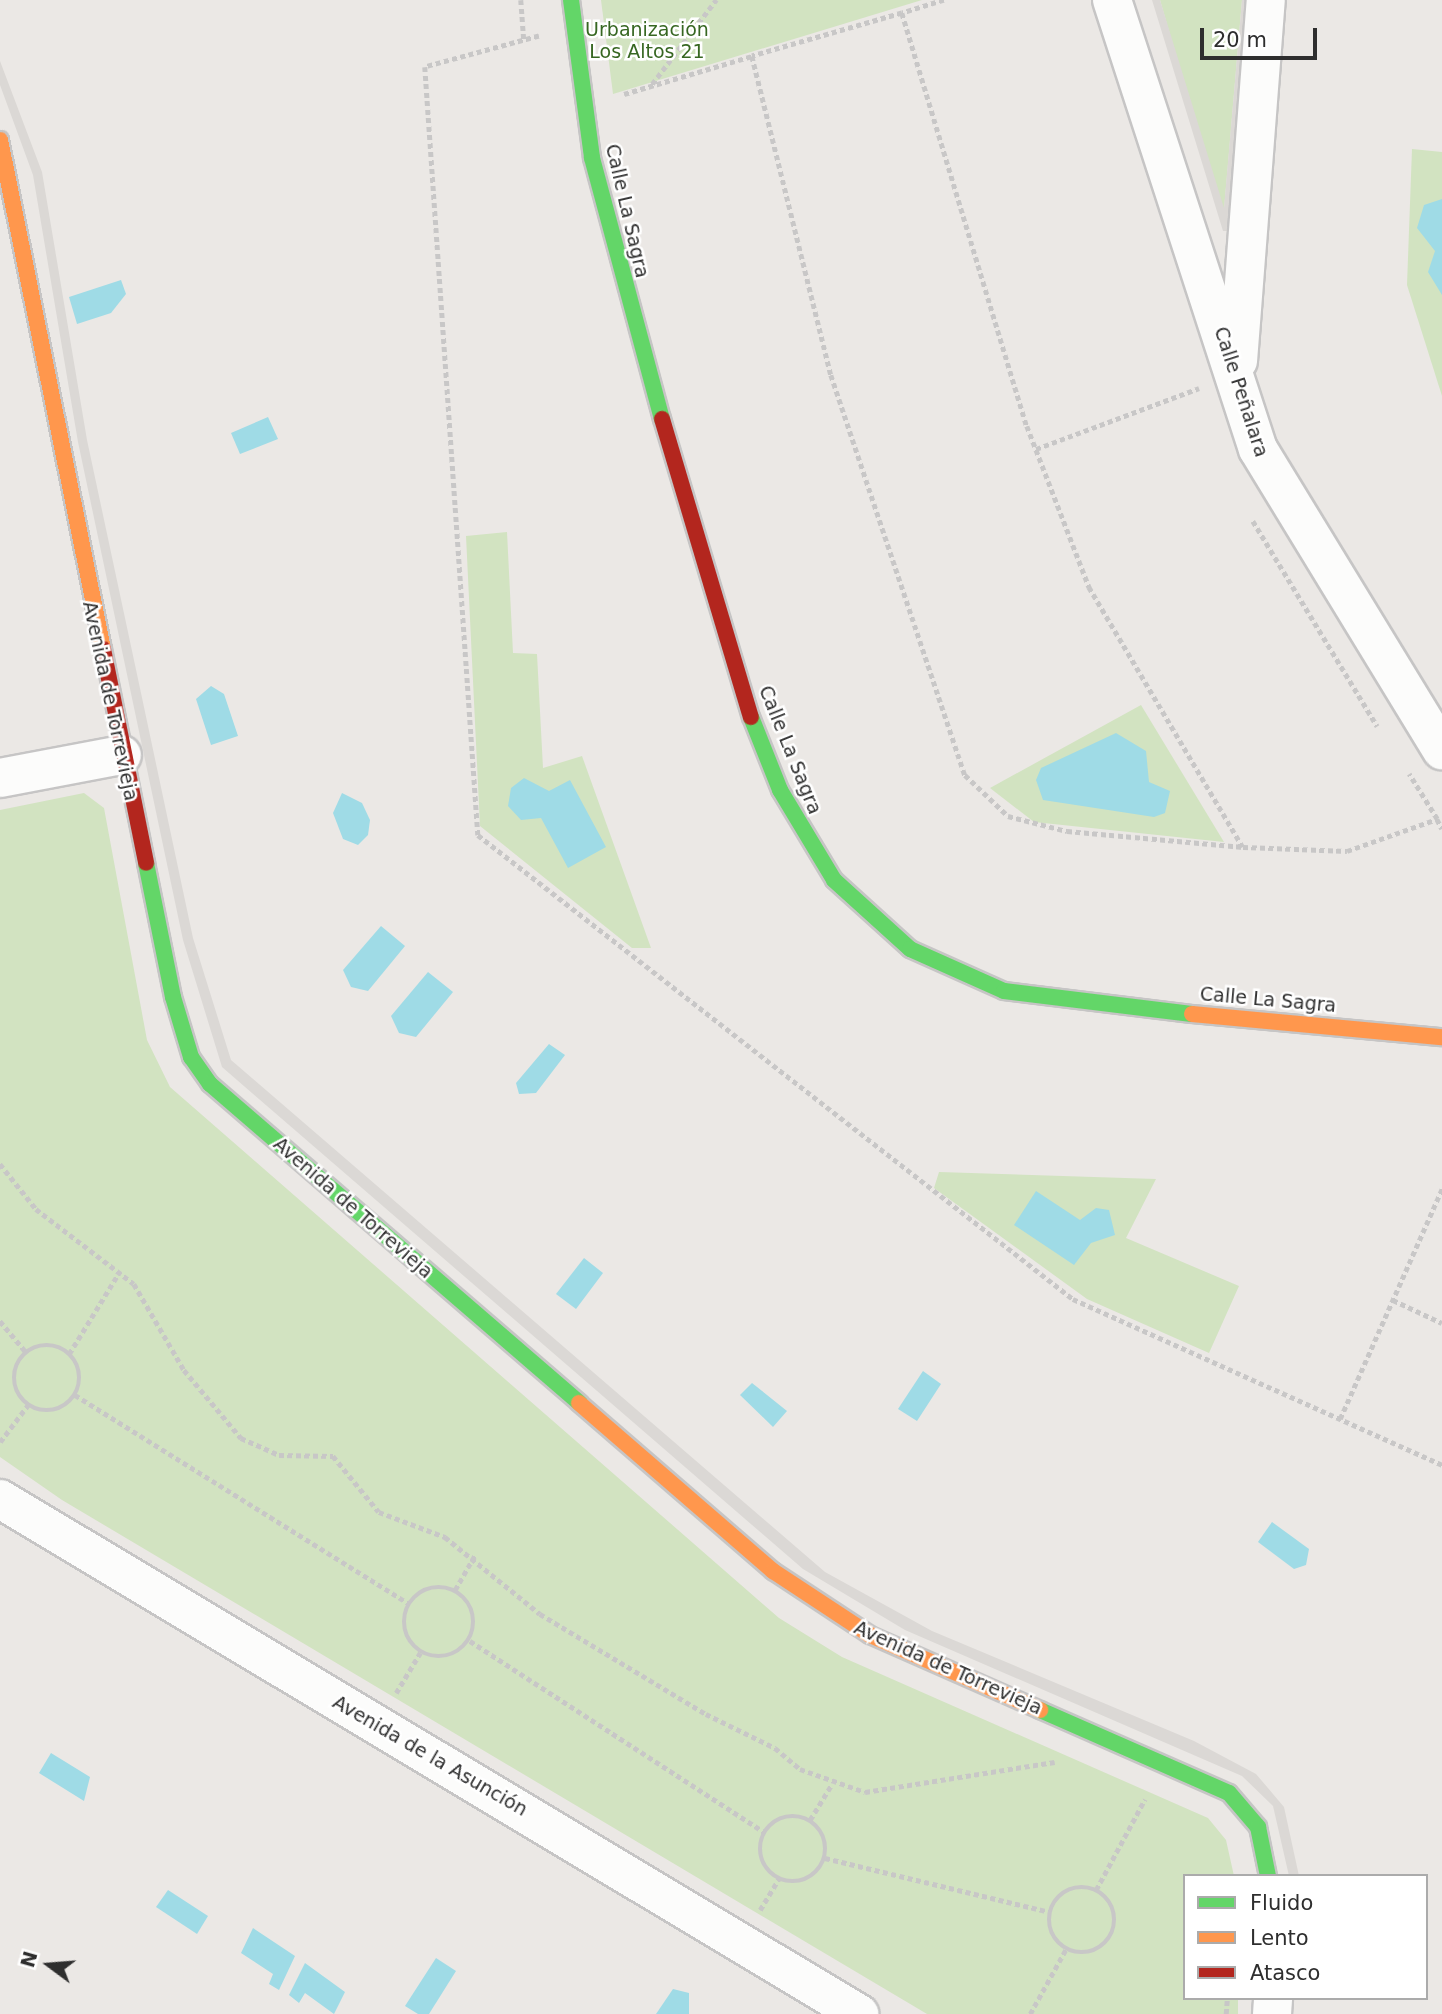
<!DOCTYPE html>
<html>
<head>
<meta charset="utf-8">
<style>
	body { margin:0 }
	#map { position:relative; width:1442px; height:2014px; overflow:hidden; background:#ebe8e5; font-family:"DejaVu Sans",sans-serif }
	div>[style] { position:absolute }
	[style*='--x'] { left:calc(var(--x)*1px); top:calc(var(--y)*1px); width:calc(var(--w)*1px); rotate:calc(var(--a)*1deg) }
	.green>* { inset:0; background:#d2e3c1 }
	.plaza>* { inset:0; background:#dbd8d5 }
	.water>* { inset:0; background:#9fdbe6 }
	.path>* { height:4.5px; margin-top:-2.25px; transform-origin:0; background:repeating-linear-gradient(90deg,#c8c7c7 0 5px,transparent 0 8.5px) }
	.path>.ring { margin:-2.25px; padding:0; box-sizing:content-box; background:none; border:4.5px solid #c8c7c7; border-radius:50% }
	.roads { filter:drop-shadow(2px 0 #c6c5c5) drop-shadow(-2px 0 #c6c5c5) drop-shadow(0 2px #c6c5c5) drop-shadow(0 -2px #c6c5c5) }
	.street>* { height:38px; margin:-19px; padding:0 19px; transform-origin:19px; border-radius:19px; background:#fcfcfb }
	.fast>* { height:16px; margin:-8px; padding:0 8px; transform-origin:8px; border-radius:8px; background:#63d668 }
	.slow>* { height:16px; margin:-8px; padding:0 8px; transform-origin:8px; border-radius:8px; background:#ff974d }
	.jam>* { height:16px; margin:-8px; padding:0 8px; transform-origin:8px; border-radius:8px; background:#b3261e }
	span { translate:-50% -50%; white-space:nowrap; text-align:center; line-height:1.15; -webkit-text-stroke:5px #fff; paint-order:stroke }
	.park-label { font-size:19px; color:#376722 }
	.street-label { font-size:19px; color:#2e2e2e }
	.legend { position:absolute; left:1183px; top:1874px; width:245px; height:126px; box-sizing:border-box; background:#fff; border:2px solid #ababab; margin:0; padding:9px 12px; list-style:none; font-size:21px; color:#2e2e2e }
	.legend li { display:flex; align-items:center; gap:14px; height:35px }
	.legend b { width:35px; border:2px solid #ababab }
	.north { position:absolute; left:14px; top:1930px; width:70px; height:70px; -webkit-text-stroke:5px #fff; paint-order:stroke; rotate:286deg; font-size:19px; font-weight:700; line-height:28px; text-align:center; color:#2e2e2e }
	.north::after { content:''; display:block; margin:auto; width:24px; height:32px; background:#2e2e2e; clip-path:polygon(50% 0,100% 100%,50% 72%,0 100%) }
	.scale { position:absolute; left:1200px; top:28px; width:117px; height:32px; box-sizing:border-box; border:4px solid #2e2e2e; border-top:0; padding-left:9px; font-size:21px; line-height:24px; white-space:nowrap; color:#2e2e2e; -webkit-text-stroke:5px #fff; paint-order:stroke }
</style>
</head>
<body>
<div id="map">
	<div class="green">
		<div style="clip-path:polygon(601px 0,922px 0,613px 94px)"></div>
		<div style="clip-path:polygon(1160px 0,1242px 0,1224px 210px,1190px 104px)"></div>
		<div style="clip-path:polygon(1412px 149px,1442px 152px,1442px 396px,1407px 285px)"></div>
		<div style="clip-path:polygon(507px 532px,513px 653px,537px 654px,543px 768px,582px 756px,651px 948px,632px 948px,480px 826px,466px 536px)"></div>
		<div style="clip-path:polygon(1141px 705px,1224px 842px,1034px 822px,990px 788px)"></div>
		<div style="clip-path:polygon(84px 793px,104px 808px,147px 1040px,170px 1087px,779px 1618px,842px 1657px,1208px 1818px,1226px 1840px,1234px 1876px,1185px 1876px,1185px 1998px,1238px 1998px,1238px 2014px,927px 2014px,62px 1500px,0 1457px,0 810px)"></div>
		<div style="clip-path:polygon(939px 1172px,1156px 1179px,1126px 1238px,1239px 1286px,1209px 1353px,1087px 1299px,934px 1188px)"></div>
	</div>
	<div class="plaza">
		<div style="clip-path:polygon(1152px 0,1160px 0,1224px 208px,1242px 0,1250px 0,1230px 231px,1223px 231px)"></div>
		<div style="clip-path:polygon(0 61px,42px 172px,87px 440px,141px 693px,193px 938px,231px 1060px,825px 1572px,932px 1631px,1194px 1741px,1256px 1774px,1284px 1807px,1299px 1876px,1289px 1876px,1273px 1806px,1242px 1776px,905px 1630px,803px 1569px,222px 1067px,183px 940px,78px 442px,33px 175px,0 85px)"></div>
	</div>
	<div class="water">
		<div style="clip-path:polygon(1442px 199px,1442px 295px,1428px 272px,1435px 251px,1417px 228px,1424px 205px)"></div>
		<div style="clip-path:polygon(121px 280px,126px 294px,111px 313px,77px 324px,69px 297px)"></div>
		<div style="clip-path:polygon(268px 417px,278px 439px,240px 454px,231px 433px)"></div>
		<div style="clip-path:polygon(211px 686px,224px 694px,238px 736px,211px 745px,196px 699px)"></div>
		<div style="clip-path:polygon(1116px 733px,1146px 751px,1149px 782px,1170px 791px,1165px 813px,1154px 817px,1043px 800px,1036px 780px,1041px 768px)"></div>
		<div style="clip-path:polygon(524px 778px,549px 791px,570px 780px,606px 847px,568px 868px,541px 818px,521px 820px,508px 806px,511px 788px)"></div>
		<div style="clip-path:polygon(342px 793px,362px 803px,370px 820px,368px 835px,358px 845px,343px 839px,333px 813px)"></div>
		<div style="clip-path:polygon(381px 926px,405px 946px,368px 991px,351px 987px,343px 970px)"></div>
		<div style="clip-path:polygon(428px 972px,453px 992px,416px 1037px,399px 1033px,391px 1016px)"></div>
		<div style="clip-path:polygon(549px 1044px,565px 1055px,536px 1093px,519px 1094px,516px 1083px)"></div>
		<div style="clip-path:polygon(1036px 1191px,1080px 1220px,1096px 1208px,1109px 1210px,1115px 1235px,1091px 1243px,1074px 1265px,1014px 1225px)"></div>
		<div style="clip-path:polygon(584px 1258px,603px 1273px,576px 1309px,556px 1294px)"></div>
		<div style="clip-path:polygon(923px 1371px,941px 1384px,917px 1421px,898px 1409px)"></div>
		<div style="clip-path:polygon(752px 1383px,787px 1411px,773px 1427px,740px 1395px)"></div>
		<div style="clip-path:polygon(1272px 1522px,1309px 1549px,1306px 1565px,1294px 1569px,1258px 1542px)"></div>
		<div style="clip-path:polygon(51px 1753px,90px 1777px,84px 1801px,39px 1773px)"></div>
		<div style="clip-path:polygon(168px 1890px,208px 1916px,197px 1934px,156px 1907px)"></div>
		<div style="clip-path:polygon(253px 1928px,295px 1956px,279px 1990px,269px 1984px,273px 1974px,241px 1953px)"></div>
		<div style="clip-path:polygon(436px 1958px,456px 1971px,429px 2014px,418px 2014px,405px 2006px)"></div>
		<div style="clip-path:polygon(305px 1963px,345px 1992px,334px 2014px,305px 1993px,299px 2003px,289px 1995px)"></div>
		<div style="clip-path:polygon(673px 1989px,689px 1993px,689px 2014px,656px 2014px)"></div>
	</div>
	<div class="path">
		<div style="--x:521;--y:0;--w:41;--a:85.8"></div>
		<div style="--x:944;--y:0;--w:44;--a:162.8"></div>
		<div style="--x:902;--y:13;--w:432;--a:73.2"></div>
		<div style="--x:1027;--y:426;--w:173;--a:68.9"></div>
		<div style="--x:1089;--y:587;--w:302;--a:59.4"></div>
		<div style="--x:1243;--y:847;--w:104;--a:2.2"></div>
		<div style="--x:1347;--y:851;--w:96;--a:-19.6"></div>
		<div style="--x:1437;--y:819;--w:53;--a:-121.9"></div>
		<div style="--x:902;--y:13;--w:156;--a:164"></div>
		<div style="--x:752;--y:56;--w:329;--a:76.1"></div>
		<div style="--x:831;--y:375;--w:422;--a:71.5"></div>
		<div style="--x:965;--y:775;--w:59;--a:43.6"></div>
		<div style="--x:1008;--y:816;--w:61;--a:14.3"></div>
		<div style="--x:1067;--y:831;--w:177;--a:5.2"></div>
		<div style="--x:539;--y:36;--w:118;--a:164.8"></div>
		<div style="--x:425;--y:67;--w:770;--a:86.05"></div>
		<div style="--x:478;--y:835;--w:755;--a:37.95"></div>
		<div style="--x:1073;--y:1299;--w:405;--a:24.2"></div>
		<div style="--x:652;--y:84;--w:106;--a:-52.7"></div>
		<div style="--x:624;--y:94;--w:134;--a:-16.5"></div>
		<div style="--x:1036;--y:449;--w:174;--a:-20.5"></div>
		<div style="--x:1253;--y:521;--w:240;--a:58.8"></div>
		<div style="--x:1437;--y:819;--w:11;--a:63"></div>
		<div style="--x:0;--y:1164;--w:58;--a:51.3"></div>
		<div style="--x:36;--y:1209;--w:123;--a:37.4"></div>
		<div style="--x:134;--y:1284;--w:99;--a:59.8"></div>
		<div style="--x:184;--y:1370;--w:89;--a:50"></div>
		<div style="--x:241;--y:1438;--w:42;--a:24.1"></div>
		<div style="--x:279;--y:1455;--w:54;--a:1.1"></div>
		<div style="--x:333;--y:1456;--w:72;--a:50.6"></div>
		<div style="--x:379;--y:1512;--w:71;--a:20.7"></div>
		<div style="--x:445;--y:1537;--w:122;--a:39"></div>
		<div style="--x:540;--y:1614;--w:194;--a:31.1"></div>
		<div style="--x:706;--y:1714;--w:77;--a:26.2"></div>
		<div style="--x:775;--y:1748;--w:33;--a:40"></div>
		<div style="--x:800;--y:1769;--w:69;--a:19.5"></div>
		<div style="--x:865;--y:1792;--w:192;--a:-9"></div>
		<div style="--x:1393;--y:1300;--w:54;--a:25.1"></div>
		<div style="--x:0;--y:1321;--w:40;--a:50"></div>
		<div class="ring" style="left:14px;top:1345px;width:61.5px;height:61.5px"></div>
		<div style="--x:69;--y:1354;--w:97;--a:-58.4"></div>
		<div style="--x:75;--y:1395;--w:394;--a:32"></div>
		<div style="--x:1340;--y:1419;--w:252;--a:-66.1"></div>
		<div style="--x:0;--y:1442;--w:46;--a:-52.9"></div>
		<div class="ring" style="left:404px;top:1587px;width:65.5px;height:65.5px"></div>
		<div style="--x:455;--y:1590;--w:40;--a:-60.3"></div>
		<div style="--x:470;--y:1641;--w:351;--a:33"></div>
		<div style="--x:396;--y:1693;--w:47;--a:-59"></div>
		<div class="ring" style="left:760px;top:1816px;width:61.5px;height:61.5px"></div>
		<div style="--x:810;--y:1820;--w:42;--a:-58.6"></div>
		<div style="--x:825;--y:1858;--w:231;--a:13.5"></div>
		<div class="ring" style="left:1049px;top:1887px;width:61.5px;height:61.5px"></div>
		<div style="--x:1096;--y:1890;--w:103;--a:-61.7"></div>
		<div style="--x:760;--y:1910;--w:37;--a:-59"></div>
		<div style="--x:1030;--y:2014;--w:74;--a:-61"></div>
		<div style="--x:1226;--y:2014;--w:16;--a:-86"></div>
	</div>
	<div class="roads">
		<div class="street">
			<div style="--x:1112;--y:0;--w:472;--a:72"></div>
			<div style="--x:1258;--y:449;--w:353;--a:58.6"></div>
			<div style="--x:1238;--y:361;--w:362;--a:-85.6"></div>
			<div style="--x:0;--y:778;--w:124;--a:-10.7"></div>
			<div style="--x:0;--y:1499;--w:1002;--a:30.94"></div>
			<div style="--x:1272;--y:2014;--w:16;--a:-86"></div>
		</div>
		<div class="fast">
			<div style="--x:571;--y:0;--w:159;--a:82.4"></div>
			<div style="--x:592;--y:158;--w:270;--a:75"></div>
			<div style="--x:751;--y:717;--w:79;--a:68.3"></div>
			<div style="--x:780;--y:790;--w:105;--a:59"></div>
			<div style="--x:834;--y:880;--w:103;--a:42.2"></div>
			<div style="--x:910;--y:949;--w:103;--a:24.1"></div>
			<div style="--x:1004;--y:991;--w:189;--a:7"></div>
			<div style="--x:146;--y:863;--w:137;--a:78.6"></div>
			<div style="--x:173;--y:997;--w:63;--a:73.3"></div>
			<div style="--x:191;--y:1057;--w:33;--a:55"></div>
			<div style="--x:210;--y:1084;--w:488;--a:40.8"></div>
			<div style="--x:1040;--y:1710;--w:206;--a:23.7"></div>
			<div style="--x:1229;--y:1793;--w:45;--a:49.5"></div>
			<div style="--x:1258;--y:1827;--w:50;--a:78.5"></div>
		</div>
		<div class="slow">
			<div style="--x:0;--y:140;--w:519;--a:78.56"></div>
			<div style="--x:1192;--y:1014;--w:251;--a:5.3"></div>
			<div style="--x:579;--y:1403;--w:257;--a:40.9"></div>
			<div style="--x:773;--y:1571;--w:116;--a:33.4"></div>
			<div style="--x:870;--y:1635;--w:186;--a:23.8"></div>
		</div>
		<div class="jam">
			<div style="--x:662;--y:419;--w:311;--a:73.4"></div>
			<div style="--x:103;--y:649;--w:218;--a:78.6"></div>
		</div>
	</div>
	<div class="park-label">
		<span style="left:647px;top:41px">Urbanización<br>Los Altos 21</span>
	</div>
	<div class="street-label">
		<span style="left:627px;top:211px;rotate:77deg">Calle La Sagra</span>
		<span style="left:1241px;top:392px;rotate:72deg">Calle Peñalara</span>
		<span style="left:110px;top:701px;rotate:78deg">Avenida de Torrevieja</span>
		<span style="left:790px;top:750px;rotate:68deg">Calle La Sagra</span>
		<span style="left:1268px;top:1000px;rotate:5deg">Calle La Sagra</span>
		<span style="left:353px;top:1208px;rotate:41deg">Avenida de Torrevieja</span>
		<span style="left:948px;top:1668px;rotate:24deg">Avenida de Torrevieja</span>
		<span style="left:430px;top:1756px;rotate:30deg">Avenida de la Asunción</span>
	</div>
	<ul class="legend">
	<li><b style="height:9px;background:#63d668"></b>Fluido</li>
	<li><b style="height:9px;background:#ff974d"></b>Lento</li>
	<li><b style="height:9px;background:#b3261e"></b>Atasco</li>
	</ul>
	<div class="north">N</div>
	<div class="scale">20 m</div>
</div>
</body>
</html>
